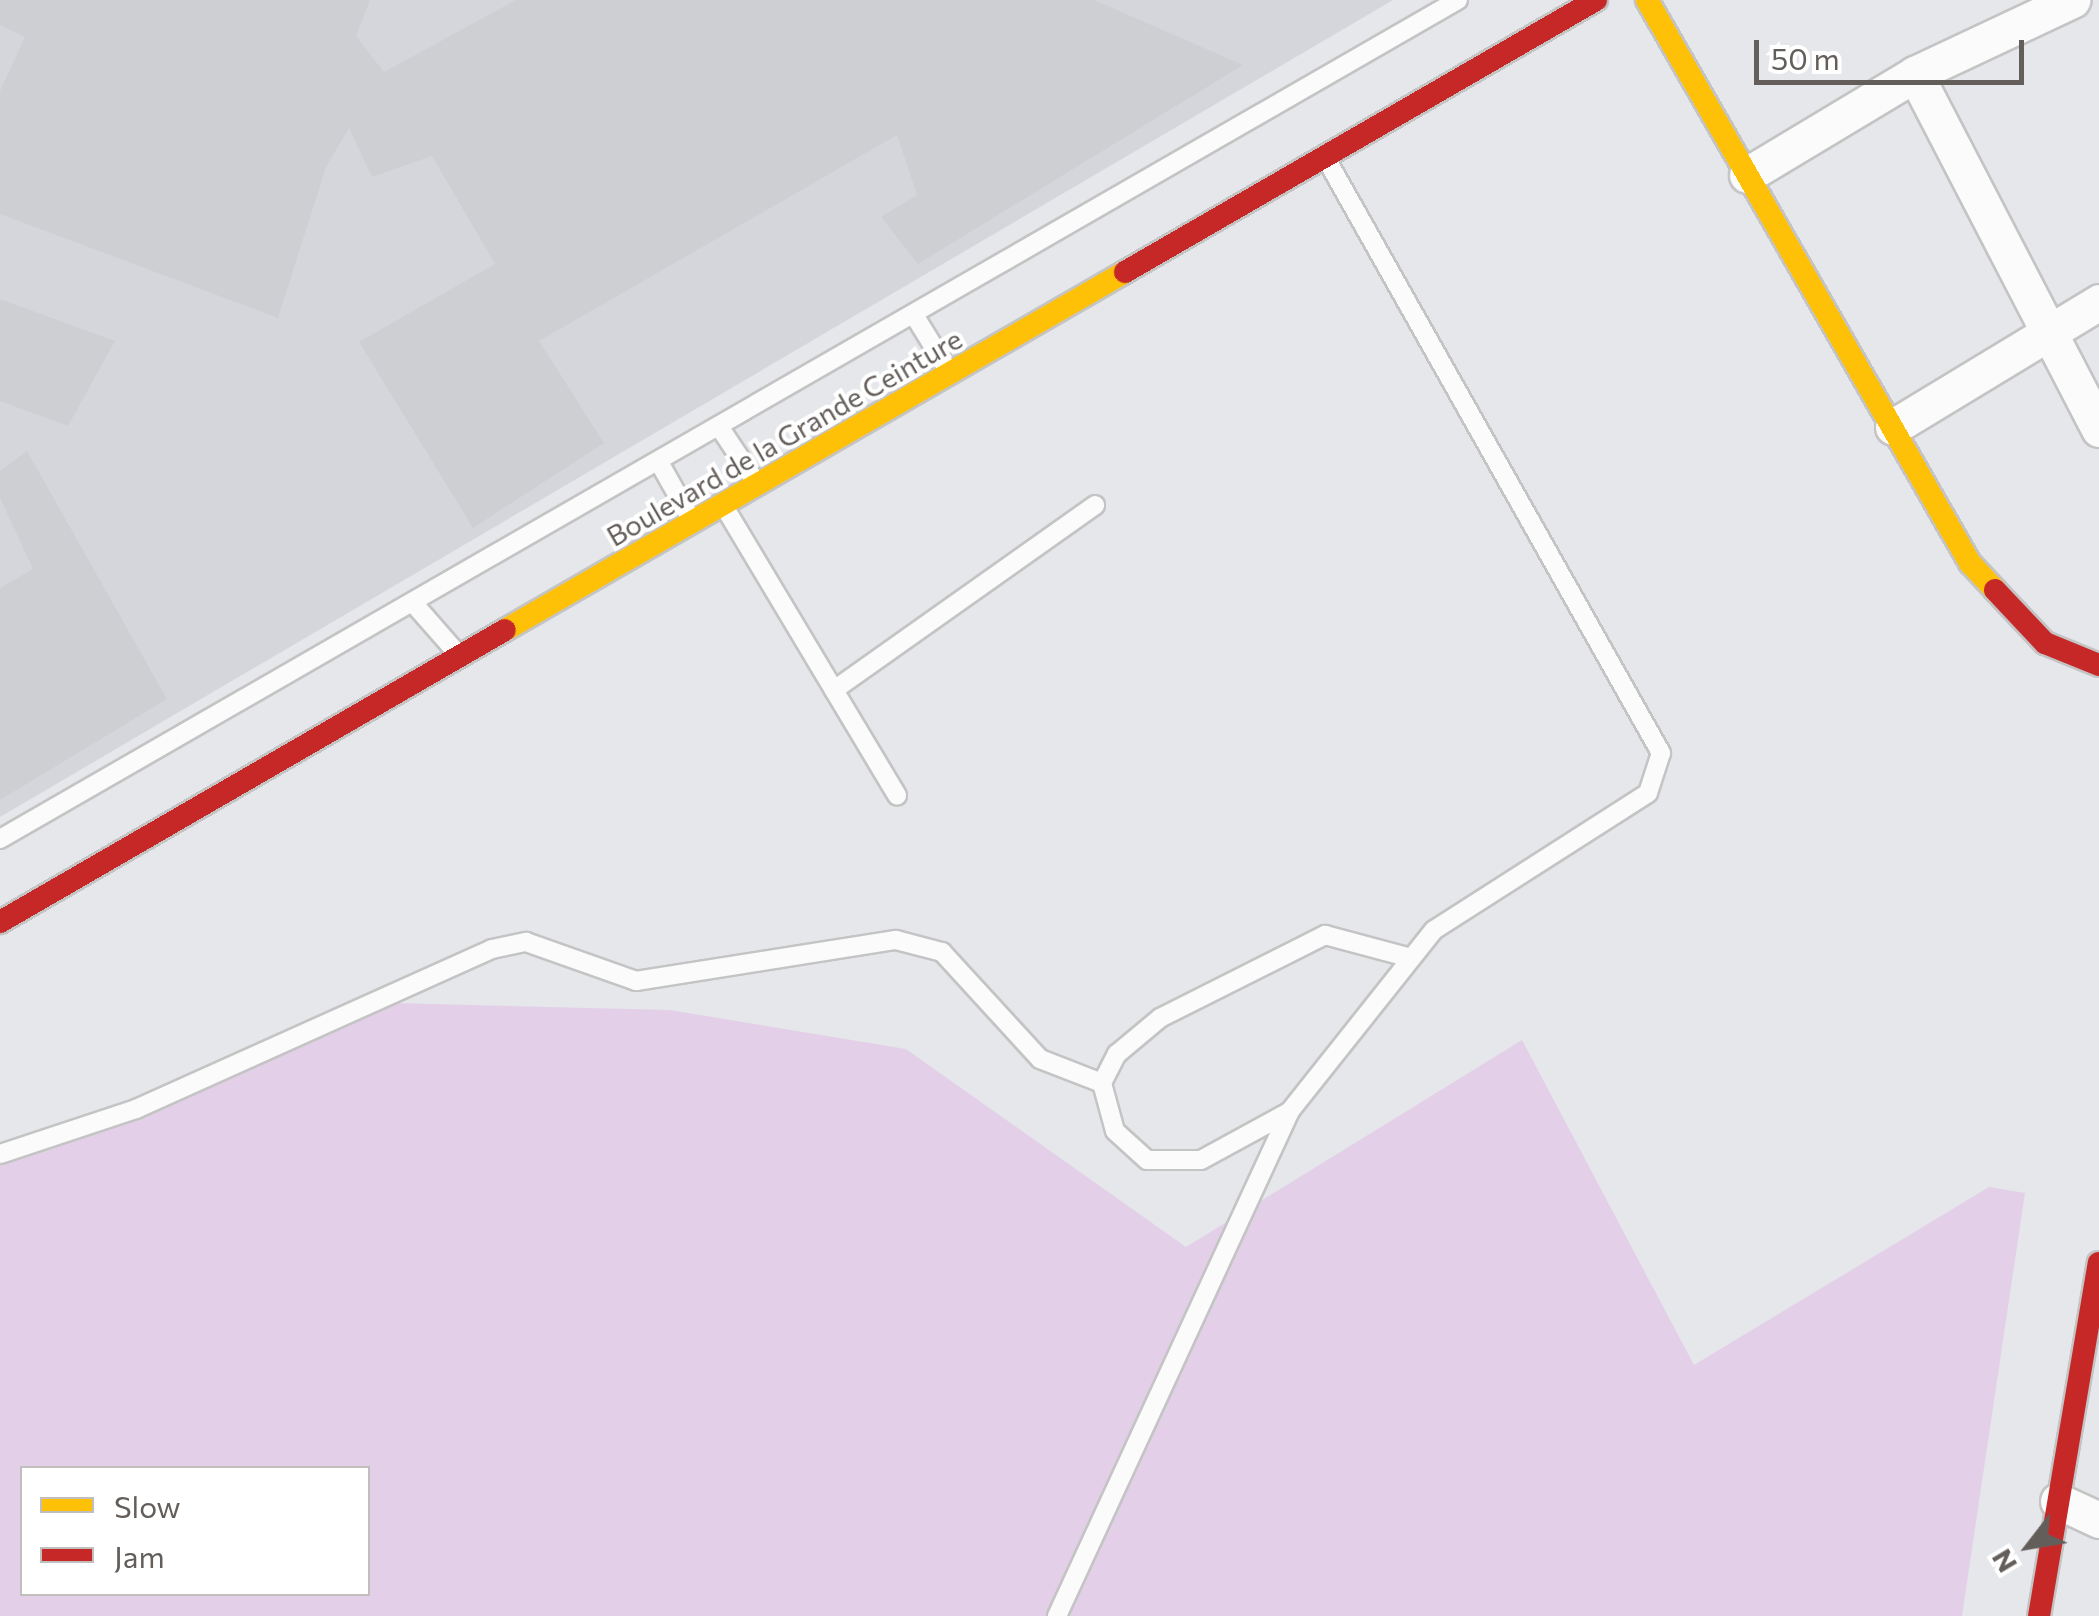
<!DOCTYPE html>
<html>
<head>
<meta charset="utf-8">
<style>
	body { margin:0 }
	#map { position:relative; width:2099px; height:1616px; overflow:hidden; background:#e5e7eb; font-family:Commissioner,sans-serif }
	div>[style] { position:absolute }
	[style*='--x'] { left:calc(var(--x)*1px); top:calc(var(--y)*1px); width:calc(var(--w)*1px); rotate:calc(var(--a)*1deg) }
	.industrial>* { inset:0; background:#d5d6db }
	.green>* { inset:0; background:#e3d0e8 }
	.building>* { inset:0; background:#cecfd2 }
	.roads { filter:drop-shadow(2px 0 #c4c4c4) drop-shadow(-2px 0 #c4c4c4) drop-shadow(0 2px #c4c4c4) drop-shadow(0 -2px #c4c4c4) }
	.lane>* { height:18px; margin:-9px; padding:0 9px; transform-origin:9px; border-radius:9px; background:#fbfbfc }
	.street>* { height:35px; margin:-17.5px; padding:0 17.5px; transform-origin:17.5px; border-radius:17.5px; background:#fbfbfc }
	.slow>* { height:22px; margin:-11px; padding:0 11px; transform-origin:11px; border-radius:11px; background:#ffc107 }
	.jam>* { height:22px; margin:-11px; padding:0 11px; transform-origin:11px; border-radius:11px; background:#c62828 }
	span { translate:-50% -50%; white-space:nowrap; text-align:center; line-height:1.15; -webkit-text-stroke:8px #fff; paint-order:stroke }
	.street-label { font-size:28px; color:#645e5b }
	.legend { position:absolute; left:20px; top:1466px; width:350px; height:130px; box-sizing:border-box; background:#fff; border:2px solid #c1bfbd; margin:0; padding:12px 18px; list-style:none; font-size:30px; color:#645e5b }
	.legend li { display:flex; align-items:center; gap:20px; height:50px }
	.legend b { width:50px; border:2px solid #c1bfbd }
	.north { position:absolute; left:1979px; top:1496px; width:100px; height:100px; -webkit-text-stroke:8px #fff; paint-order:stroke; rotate:239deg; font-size:28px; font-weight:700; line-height:40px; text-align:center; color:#645e5b }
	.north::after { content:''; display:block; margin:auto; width:35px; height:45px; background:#645e5b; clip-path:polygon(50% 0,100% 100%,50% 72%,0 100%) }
	.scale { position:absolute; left:1754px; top:40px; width:270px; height:45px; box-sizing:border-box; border:5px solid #645e5b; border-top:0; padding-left:12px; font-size:30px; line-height:35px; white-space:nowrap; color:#645e5b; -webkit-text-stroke:8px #fff; paint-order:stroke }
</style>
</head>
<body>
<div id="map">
	<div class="industrial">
		<div style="clip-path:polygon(0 0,1393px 0,0 817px)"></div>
	</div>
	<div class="green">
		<div style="clip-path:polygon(evenodd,395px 1003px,670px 1010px,906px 1049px,1186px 1247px,1522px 1040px,1694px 1365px,1989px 1187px,2025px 1193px,1962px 1616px,0 1616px,0 1165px,395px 1003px,22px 1468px,368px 1468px,368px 1594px,22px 1594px,22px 1468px)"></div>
	</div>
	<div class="building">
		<div style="clip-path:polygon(0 0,370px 0,356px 36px,384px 72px,516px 0,1094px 0,1243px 65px,918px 264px,881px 217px,917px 195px,897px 135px,539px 341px,604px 443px,473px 528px,359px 342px,495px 264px,432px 156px,372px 177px,349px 128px,326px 167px,278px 318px,0 214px,0 91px,25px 37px,0 25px)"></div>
		<div style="clip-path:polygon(0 299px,115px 341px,68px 426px,0 401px)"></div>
		<div style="clip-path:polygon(27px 451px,167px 699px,0 800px,0 588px,33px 569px,0 498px,0 471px)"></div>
	</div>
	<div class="roads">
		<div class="lane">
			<div style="--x:914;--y:315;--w:65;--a:58.3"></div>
			<div style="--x:722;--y:431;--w:61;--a:56.3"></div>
			<div style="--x:660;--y:464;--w:63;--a:60.6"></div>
			<div style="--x:725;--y:508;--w:335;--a:59.1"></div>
			<div style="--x:414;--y:604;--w:65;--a:48.7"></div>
			<div style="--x:834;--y:690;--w:320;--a:-35.3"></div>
			<div style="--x:0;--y:839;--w:1682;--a:-29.92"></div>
			<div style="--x:1289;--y:1112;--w:100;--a:151.4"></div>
			<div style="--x:1201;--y:1160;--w:54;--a:180"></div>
			<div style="--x:1147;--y:1160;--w:43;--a:-137.8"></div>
			<div style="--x:1115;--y:1131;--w:50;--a:-105.2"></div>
			<div style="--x:1102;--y:1083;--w:33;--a:-63"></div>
			<div style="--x:1117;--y:1054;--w:56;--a:-39.9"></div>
			<div style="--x:1160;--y:1018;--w:185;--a:-26.7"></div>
			<div style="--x:1325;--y:935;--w:89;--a:15"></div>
			<div style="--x:0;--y:1154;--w:143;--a:-18.3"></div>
			<div style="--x:136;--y:1109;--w:390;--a:-24.2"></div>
			<div style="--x:492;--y:949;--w:35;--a:-12"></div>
			<div style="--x:526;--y:942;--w:117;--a:19.5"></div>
			<div style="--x:636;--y:981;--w:263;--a:-9"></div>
			<div style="--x:896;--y:940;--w:48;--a:14.6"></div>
			<div style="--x:942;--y:952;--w:145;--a:47.5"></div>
			<div style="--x:1040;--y:1059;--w:66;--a:21.2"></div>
			<div style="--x:1057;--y:1616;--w:556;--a:-65.23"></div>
			<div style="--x:1290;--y:1111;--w:231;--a:-51.5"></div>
			<div style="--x:1434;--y:930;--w:254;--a:-32.6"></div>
			<div style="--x:1648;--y:793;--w:42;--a:-72"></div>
			<div style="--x:1661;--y:753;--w:678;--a:-119.4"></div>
		</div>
		<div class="street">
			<div style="--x:1915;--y:74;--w:400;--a:62.6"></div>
			<div style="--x:1747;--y:175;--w:196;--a:-31"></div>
			<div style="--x:1915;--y:74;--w:174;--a:-25.2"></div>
			<div style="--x:1893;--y:427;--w:241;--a:-31.2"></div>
			<div style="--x:2058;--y:1501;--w:45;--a:24.9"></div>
		</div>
		<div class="slow">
			<div style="--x:1647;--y:0;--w:649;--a:60.16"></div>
			<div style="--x:1970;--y:563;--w:37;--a:47"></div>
			<div style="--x:505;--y:630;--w:716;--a:-30"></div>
		</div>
		<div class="jam">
			<div style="--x:1125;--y:272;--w:544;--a:-30.01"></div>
			<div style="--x:1995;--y:590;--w:73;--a:46.7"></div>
			<div style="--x:2045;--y:643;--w:58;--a:22.2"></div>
			<div style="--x:0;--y:922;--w:583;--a:-30.04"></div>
			<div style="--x:2039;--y:1616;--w:358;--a:-80.4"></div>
		</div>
	</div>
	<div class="street-label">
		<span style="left:784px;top:437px;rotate:-30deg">Boulevard de la Grande Ceinture</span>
	</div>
	<ul class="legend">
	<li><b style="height:12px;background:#ffc107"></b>Slow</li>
	<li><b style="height:12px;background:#c62828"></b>Jam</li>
	</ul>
	<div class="north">N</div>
	<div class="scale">50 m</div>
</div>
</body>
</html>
